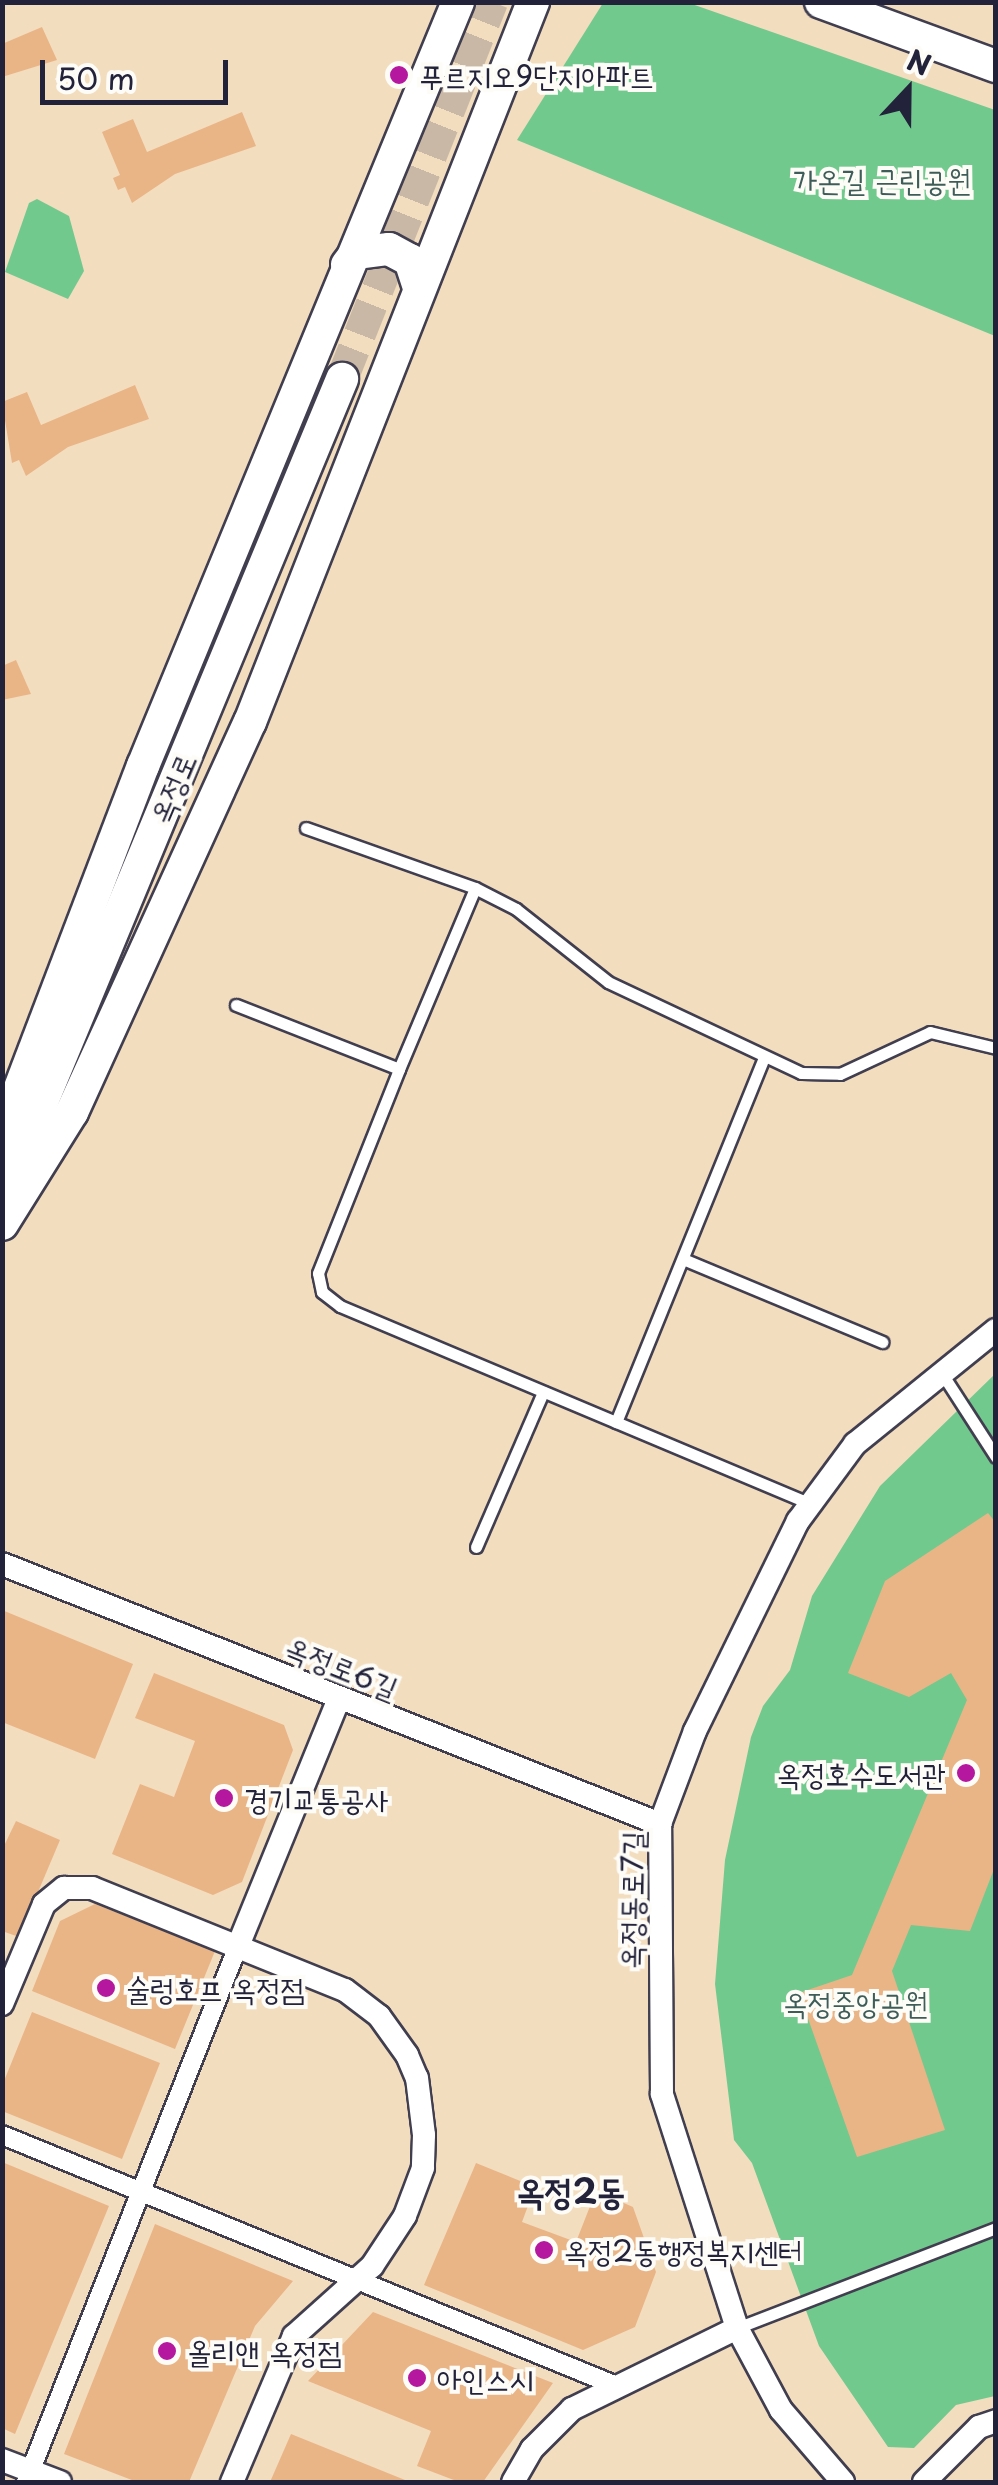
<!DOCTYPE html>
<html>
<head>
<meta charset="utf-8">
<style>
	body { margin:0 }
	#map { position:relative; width:998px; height:2485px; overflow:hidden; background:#f3ddbf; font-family:"Playpen Sans","Poor Story",sans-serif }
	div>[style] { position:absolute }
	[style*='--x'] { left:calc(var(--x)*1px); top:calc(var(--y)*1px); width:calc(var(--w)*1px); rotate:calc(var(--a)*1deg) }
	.green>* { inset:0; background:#72c98e }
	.building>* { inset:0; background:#eab586 }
	.secondary-tunnel>* { height:32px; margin-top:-16px; transform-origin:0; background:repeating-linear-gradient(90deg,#c9b8a5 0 32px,transparent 0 48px) }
	.roads { filter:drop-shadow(2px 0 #413e4f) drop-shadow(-2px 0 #413e4f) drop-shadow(0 2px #413e4f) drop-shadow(0 -2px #413e4f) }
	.service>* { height:11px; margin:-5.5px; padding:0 5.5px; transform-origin:5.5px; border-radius:5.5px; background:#fff }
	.pedestrian>* { height:18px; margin:-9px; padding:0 9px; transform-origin:9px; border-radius:9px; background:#fff }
	.minor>* { height:22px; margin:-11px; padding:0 11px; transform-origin:11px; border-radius:11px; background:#fff }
	.secondary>* { height:32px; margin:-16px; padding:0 16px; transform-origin:16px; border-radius:16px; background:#fff }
	.dots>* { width:28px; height:28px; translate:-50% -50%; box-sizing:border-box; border:5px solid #fdfcf7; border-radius:50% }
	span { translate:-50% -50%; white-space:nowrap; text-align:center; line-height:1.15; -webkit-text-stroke:8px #fdfcf7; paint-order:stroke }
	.poi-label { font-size:30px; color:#22223b }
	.left { translate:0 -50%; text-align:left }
	.right { translate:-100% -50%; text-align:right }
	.park-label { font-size:30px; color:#3e5c58 }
	.street-label { font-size:30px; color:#22223b }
	.quarter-label { font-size:35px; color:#22223b; font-weight:700 }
	.frame { position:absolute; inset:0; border:5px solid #22223b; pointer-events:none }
	.north { position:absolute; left:858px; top:40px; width:100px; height:100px; -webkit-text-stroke:8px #fdfcf7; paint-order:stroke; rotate:22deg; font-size:28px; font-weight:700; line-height:40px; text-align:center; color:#22223b }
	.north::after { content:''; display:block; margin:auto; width:35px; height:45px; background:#22223b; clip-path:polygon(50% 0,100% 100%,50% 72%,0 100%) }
	.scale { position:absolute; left:40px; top:60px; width:188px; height:45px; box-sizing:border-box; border:5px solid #22223b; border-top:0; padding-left:12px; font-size:30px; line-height:35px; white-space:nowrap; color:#22223b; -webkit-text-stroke:8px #fdfcf7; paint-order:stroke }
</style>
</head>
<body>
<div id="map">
	<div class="green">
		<div style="clip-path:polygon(603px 3px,689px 3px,995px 110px,995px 336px,517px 140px)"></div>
		<div style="clip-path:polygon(37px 199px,69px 216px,84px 271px,68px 299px,5px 272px,29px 203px)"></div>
		<div style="clip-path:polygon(995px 1374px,995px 2396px,956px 2405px,914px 2448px,888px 2447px,819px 2346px,752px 2163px,734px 2140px,715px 1984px,725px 1860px,751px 1737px,763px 1706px,790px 1670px,812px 1596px,880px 1486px)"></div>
	</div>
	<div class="building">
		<div style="clip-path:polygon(42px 27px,57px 60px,2px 77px,2px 44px)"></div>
		<div style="clip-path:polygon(242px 112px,256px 146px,175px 174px,132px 203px,125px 187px,118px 190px,113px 178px,120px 175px,102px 132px,133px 119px,147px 152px)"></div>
		<div style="clip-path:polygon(135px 385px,149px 419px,68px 447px,26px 476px,19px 460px,12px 463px,2px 402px,27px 392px,41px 425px)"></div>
		<div style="clip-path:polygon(16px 660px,31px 694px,2px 700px,2px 666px)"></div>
		<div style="clip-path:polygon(988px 1513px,996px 1523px,996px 1864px,970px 1931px,911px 1925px,892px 1971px,945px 2130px,857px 2157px,799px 1993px,852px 1975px,967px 1700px,951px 1673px,909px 1697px,848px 1673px,885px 1581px)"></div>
		<div style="clip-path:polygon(2px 1610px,133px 1664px,95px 1759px,2px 1722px)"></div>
		<div style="clip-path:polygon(154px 1673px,284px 1725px,293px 1750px,242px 1882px,213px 1895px,112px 1854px,140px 1784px,174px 1797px,195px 1741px,135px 1718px)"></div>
		<div style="clip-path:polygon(16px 1821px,60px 1840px,19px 1937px,2px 1931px,2px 1850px)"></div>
		<div style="clip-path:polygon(95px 1904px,215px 1951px,175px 2049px,32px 1991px,60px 1921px)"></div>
		<div style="clip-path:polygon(32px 2012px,160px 2063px,122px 2159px,2px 2111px,2px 2086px)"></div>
		<div style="clip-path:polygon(2px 2162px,109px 2206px,15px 2434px,2px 2428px)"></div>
		<div style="clip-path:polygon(476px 2163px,535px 2187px,522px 2222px,576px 2242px,596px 2191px,633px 2207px,656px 2272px,635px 2327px,583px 2350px,424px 2285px)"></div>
		<div style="clip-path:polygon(155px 2224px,293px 2281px,255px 2326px,189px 2482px,137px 2482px,64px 2454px)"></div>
		<div style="clip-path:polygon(373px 2312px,553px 2383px,483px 2482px,459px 2482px,417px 2466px,431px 2431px,308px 2381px)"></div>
		<div style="clip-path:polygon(291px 2434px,410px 2482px,270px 2482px)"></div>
	</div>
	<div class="secondary-tunnel">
		<div style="--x:342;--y:379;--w:406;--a:-68.3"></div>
	</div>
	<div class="roads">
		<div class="service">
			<div style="--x:306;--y:828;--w:179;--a:19.5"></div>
			<div style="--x:236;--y:1005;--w:175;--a:21.4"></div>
			<div style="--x:683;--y:1259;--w:216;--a:22.6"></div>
			<div style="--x:941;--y:1372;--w:101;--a:57.1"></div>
			<div style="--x:616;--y:1422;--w:393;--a:-67.9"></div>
			<div style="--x:811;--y:1504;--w:511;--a:-157.2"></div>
			<div style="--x:340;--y:1306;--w:23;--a:-142"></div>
			<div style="--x:322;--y:1292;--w:19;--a:-102"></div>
			<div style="--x:318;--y:1273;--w:219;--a:-68.3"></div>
			<div style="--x:399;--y:1069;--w:196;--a:-67.2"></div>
			<div style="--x:475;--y:888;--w:46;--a:27.1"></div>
			<div style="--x:516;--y:909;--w:117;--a:38.4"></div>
			<div style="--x:608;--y:982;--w:213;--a:25.2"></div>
			<div style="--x:801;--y:1073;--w:39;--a:1"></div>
			<div style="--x:840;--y:1074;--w:99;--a:-25"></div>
			<div style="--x:930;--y:1032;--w:68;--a:13.6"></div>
			<div style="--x:476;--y:1547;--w:169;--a:-66.6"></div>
			<div style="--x:737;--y:2328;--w:278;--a:-21.1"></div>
		</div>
		<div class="pedestrian">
			<div style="--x:2;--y:2135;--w:659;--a:22.21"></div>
			<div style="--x:26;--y:2482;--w:576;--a:-68.42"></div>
		</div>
		<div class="minor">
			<div style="--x:2;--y:1564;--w:708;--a:21.56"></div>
			<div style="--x:238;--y:1946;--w:268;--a:-67.8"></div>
			<div style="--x:2;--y:2004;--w:108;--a:-67.2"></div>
			<div style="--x:44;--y:1904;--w:26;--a:-39"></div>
			<div style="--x:64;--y:1888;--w:28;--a:0"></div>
			<div style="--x:92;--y:1888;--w:273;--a:22"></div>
			<div style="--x:345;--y:1990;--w:43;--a:37.4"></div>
			<div style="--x:379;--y:2016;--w:48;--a:54.3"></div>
			<div style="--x:407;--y:2055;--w:25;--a:67"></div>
			<div style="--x:417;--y:2078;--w:57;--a:83"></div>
			<div style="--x:424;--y:2135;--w:33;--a:92"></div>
			<div style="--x:423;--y:2168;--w:51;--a:110.6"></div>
			<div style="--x:405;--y:2216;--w:60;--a:123.4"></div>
			<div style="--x:372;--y:2266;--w:105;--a:138.1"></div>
			<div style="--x:294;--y:2336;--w:159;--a:113"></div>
			<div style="--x:2;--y:2460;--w:62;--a:20.8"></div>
			<div style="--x:513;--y:2482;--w:38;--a:-60"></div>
			<div style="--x:532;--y:2449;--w:57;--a:-45"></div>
			<div style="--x:572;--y:2409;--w:184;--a:-26.1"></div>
			<div style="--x:843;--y:2482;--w:95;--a:-130.7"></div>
			<div style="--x:781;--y:2410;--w:93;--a:-118.2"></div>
			<div style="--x:737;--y:2328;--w:246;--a:-107.8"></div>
			<div style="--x:662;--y:2094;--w:270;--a:-90.4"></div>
			<div style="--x:660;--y:1824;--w:99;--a:-69.4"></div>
			<div style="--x:695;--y:1731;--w:234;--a:-63.9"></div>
			<div style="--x:798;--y:1521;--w:96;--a:-53.5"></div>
			<div style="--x:855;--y:1444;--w:181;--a:-39"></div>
			<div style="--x:924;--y:2482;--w:78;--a:-45"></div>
			<div style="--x:979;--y:2427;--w:18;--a:-19"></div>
		</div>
		<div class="secondary">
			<div style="--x:821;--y:2;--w:186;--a:20.1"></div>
			<div style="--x:347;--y:265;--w:15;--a:-53"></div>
			<div style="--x:356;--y:253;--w:33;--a:-7"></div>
			<div style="--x:389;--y:249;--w:24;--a:28"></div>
			<div style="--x:410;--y:260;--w:29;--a:72"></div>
			<div style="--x:2;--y:1135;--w:395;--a:-69.1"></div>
			<div style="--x:143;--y:766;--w:826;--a:-67.59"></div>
			<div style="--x:2;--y:1198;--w:887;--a:-67.45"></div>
			<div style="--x:2;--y:1224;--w:132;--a:-58"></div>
			<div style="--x:72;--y:1112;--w:429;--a:-65.5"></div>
			<div style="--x:250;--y:722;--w:774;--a:-68.54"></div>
		</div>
	</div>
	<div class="dots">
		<div style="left:399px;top:75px;background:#b5179e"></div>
		<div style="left:966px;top:1773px;background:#b5179e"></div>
		<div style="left:224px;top:1798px;background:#b5179e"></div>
		<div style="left:106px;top:1988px;background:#b5179e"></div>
		<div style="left:544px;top:2250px;background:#b5179e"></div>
		<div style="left:167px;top:2351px;background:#b5179e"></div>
		<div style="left:417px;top:2378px;background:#b5179e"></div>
	</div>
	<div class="poi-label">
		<span class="left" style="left:419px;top:75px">푸르지오9단지아파트</span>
		<span class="right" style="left:946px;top:1773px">옥정호수도서관</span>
		<span class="left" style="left:244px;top:1798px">경기교통공사</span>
		<span class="left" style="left:126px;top:1988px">술렁호프 옥정점</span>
		<span class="left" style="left:564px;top:2250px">옥정2동행정복지센터</span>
		<span class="left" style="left:187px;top:2351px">올리앤 옥정점</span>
		<span class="left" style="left:437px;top:2378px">아인스시</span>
	</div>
	<div class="park-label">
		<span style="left:882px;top:179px">가온길 근린공원</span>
		<span style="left:856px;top:2002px">옥정중앙공원</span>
	</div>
	<div class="street-label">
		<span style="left:172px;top:788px;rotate:-67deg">옥정로</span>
		<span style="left:342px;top:1667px;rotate:22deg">옥정로6길</span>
		<span style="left:631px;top:1900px;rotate:-89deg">옥정동로7길</span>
	</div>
	<div class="quarter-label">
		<span style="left:571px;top:2190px">옥정2동</span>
	</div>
	<div class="frame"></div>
	<div class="north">N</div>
	<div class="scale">50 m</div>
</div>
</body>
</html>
